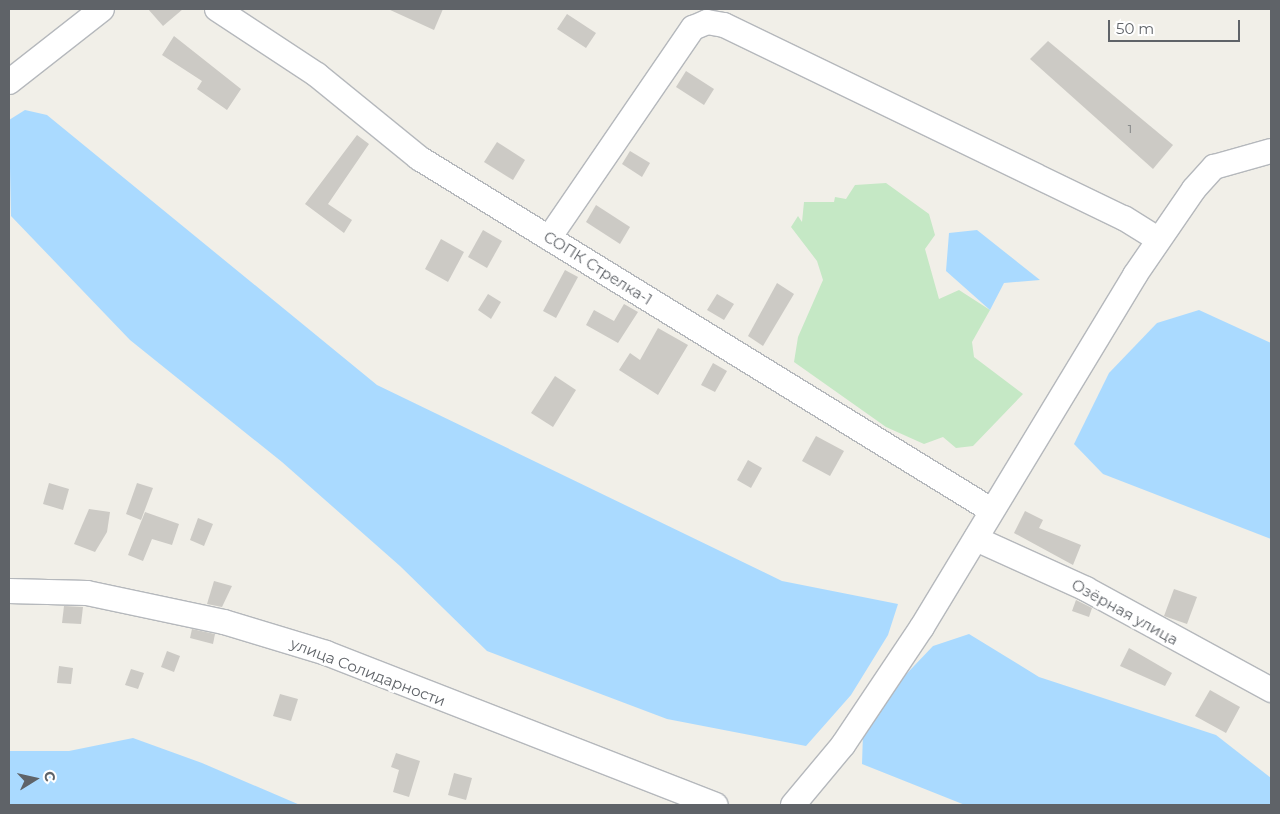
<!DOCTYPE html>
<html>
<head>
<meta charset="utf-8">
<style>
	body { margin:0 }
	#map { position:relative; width:1280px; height:814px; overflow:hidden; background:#f1efe8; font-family:Montserrat,sans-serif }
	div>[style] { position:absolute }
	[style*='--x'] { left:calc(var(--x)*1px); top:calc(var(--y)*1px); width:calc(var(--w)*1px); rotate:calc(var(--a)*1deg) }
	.green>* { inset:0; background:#c5e8c5 }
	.water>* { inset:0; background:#aadaff }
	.building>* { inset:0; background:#cccac5 }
	.roads { filter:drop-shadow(1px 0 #b5b8bc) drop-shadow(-1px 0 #b5b8bc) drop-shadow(0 1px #b5b8bc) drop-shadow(0 -1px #b5b8bc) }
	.minor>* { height:24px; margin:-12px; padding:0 12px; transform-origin:12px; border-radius:12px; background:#fff }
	span { translate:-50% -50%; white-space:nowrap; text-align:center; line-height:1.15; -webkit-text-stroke:5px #fff; paint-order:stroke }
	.number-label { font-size:12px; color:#7a7d7f }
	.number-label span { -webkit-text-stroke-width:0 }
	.street-label { font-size:15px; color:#5f6368 }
	.frame { position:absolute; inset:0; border:10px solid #5f6368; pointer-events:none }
	.north { position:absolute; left:10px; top:754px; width:50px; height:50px; -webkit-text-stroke:4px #fff; paint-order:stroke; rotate:80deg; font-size:14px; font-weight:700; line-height:20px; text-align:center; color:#5f6368 }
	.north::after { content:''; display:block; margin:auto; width:18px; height:22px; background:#5f6368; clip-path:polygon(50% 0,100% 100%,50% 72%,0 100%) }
	.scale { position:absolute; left:1108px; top:20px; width:132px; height:22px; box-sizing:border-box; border:2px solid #5f6368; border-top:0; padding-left:6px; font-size:15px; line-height:18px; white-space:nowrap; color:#5f6368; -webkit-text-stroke:4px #fff; paint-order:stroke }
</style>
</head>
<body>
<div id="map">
	<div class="green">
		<div style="clip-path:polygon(886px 183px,929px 214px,935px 235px,925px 249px,939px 299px,959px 290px,990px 310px,972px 342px,974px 357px,1023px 394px,973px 446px,956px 448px,943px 437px,924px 444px,886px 427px,794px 362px,798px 337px,823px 280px,817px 261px,791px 227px,798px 216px,802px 222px,804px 202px,834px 202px,835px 197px,846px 199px,855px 185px)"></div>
	</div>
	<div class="water">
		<div style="clip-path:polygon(25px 110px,47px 115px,377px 385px,782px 581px,898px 604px,888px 635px,851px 695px,806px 746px,667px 719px,487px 651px,400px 566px,282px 462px,130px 340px,11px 216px,9px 120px)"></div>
		<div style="clip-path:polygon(977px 230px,1040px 280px,1004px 283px,990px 310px,946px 271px,949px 233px)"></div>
		<div style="clip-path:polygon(1199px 310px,1271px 343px,1271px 539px,1103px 474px,1074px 444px,1109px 373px,1157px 323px)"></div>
		<div style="clip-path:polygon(969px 634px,1039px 677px,1216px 735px,1271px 778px,1271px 805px,965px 805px,862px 764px,863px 733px,894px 687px,933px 646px)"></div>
		<div style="clip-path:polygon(133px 738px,202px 763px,300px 805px,9px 805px,9px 751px,69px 751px)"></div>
	</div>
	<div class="building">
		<div style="clip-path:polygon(148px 9px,183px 9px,163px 26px)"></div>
		<div style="clip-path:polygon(388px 9px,443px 9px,434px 30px)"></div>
		<div style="clip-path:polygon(567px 14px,596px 33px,586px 48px,557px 29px)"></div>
		<div style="clip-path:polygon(174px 36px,241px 89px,227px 110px,197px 89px,202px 81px,162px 55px)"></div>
		<div style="clip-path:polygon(1048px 41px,1173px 145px,1153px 169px,1030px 59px)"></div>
		<div style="clip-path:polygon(686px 71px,714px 89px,704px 105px,676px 87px)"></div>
		<div style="clip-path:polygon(357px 135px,369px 144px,328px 204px,352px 220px,344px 233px,305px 204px)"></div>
		<div style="clip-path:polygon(497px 142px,525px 160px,513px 180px,484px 162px)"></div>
		<div style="clip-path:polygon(630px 151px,650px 163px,642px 177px,622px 164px)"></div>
		<div style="clip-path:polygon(596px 205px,630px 227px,620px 244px,586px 222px)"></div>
		<div style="clip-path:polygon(483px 230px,502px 241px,487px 268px,468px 257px)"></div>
		<div style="clip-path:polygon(441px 239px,464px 252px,448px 282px,425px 269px)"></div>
		<div style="clip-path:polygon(565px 270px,578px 277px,556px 318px,543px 311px)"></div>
		<div style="clip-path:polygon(777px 283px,794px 294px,763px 346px,748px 336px)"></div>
		<div style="clip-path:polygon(488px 294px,501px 302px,491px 319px,478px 310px)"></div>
		<div style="clip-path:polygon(717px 294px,734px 304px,724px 320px,707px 310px)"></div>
		<div style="clip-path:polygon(624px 304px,638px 312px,618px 343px,586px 325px,594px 310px,614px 321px)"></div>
		<div style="clip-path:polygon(658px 328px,688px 345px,658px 395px,619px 370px,630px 353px,640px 360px)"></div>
		<div style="clip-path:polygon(713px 363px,727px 371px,715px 392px,701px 385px)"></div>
		<div style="clip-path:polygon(555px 376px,576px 390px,553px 427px,531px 413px)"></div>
		<div style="clip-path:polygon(816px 436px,844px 451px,830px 476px,802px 461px)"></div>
		<div style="clip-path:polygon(748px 460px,762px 468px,751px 488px,737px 480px)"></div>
		<div style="clip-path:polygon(49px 483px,69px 489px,63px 510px,43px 504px)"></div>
		<div style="clip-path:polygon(137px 483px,153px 488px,141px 520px,126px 514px)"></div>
		<div style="clip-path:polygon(89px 509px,110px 512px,107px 532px,95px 552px,74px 544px)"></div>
		<div style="clip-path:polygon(1025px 511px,1043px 520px,1039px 528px,1081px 545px,1073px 565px,1014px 533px)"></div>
		<div style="clip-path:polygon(145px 512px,179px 524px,172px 545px,152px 539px,143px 561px,128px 555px)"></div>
		<div style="clip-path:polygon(198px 518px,213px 524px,204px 546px,190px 540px)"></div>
		<div style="clip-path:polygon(214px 581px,232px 586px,222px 607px,207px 604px)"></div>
		<div style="clip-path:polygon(1174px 589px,1197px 597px,1187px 624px,1164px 616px)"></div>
		<div style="clip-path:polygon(1076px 600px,1092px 608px,1089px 617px,1072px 611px)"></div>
		<div style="clip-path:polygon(64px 606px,83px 607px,81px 624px,62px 623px)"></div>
		<div style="clip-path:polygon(192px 629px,215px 634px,213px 644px,190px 638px)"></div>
		<div style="clip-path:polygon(1129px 648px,1172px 673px,1165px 686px,1120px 666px)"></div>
		<div style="clip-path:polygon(167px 651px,180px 656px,174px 672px,161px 667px)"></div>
		<div style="clip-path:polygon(59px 666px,73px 668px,71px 684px,57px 683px)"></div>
		<div style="clip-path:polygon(131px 669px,144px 673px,138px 689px,125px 685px)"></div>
		<div style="clip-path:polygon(1210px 690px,1240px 707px,1226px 733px,1195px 716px)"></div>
		<div style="clip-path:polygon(280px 694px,298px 699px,291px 721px,273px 716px)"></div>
		<div style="clip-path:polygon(396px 753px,420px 761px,409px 797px,393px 792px,399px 770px,391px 767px)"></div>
		<div style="clip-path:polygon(454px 773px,472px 778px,466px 800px,448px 795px)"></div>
	</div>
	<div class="roads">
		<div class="minor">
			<div style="--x:217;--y:9;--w:120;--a:33.4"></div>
			<div style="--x:317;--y:75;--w:132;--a:39.1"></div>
			<div style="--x:419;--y:158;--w:672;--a:31.61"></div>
			<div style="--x:9;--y:82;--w:118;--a:-38.1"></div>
			<div style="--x:549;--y:238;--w:255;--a:-55.6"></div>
			<div style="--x:693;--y:28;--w:15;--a:-23"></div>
			<div style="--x:707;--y:22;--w:17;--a:10"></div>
			<div style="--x:724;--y:25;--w:444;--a:25.8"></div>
			<div style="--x:1124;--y:218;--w:40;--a:32"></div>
			<div style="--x:976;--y:539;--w:121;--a:24.4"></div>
			<div style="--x:1086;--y:589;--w:211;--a:28.6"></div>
			<div style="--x:9;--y:591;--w:78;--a:1.5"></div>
			<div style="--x:87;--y:593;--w:140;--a:12"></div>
			<div style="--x:224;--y:622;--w:107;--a:16.9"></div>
			<div style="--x:326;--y:653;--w:418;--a:21.3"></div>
			<div style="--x:793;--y:805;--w:78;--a:-50.2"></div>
			<div style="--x:843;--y:745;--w:142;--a:-56.2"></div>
			<div style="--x:922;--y:627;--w:411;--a:-58.8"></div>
			<div style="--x:1135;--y:275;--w:104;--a:-55.5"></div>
			<div style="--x:1194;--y:189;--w:30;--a:-48"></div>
			<div style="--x:1214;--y:167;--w:59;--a:-15.7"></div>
		</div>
	</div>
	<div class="number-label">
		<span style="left:1130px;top:129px">1</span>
	</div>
	<div class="street-label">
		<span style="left:598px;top:268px;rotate:32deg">СОПК Стрелка-1</span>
		<span style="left:1125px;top:612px;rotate:29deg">Озёрная улица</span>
		<span style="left:368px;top:672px;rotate:21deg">улица Солидарности</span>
	</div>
	<div class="frame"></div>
	<div class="north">С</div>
	<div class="scale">50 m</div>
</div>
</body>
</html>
